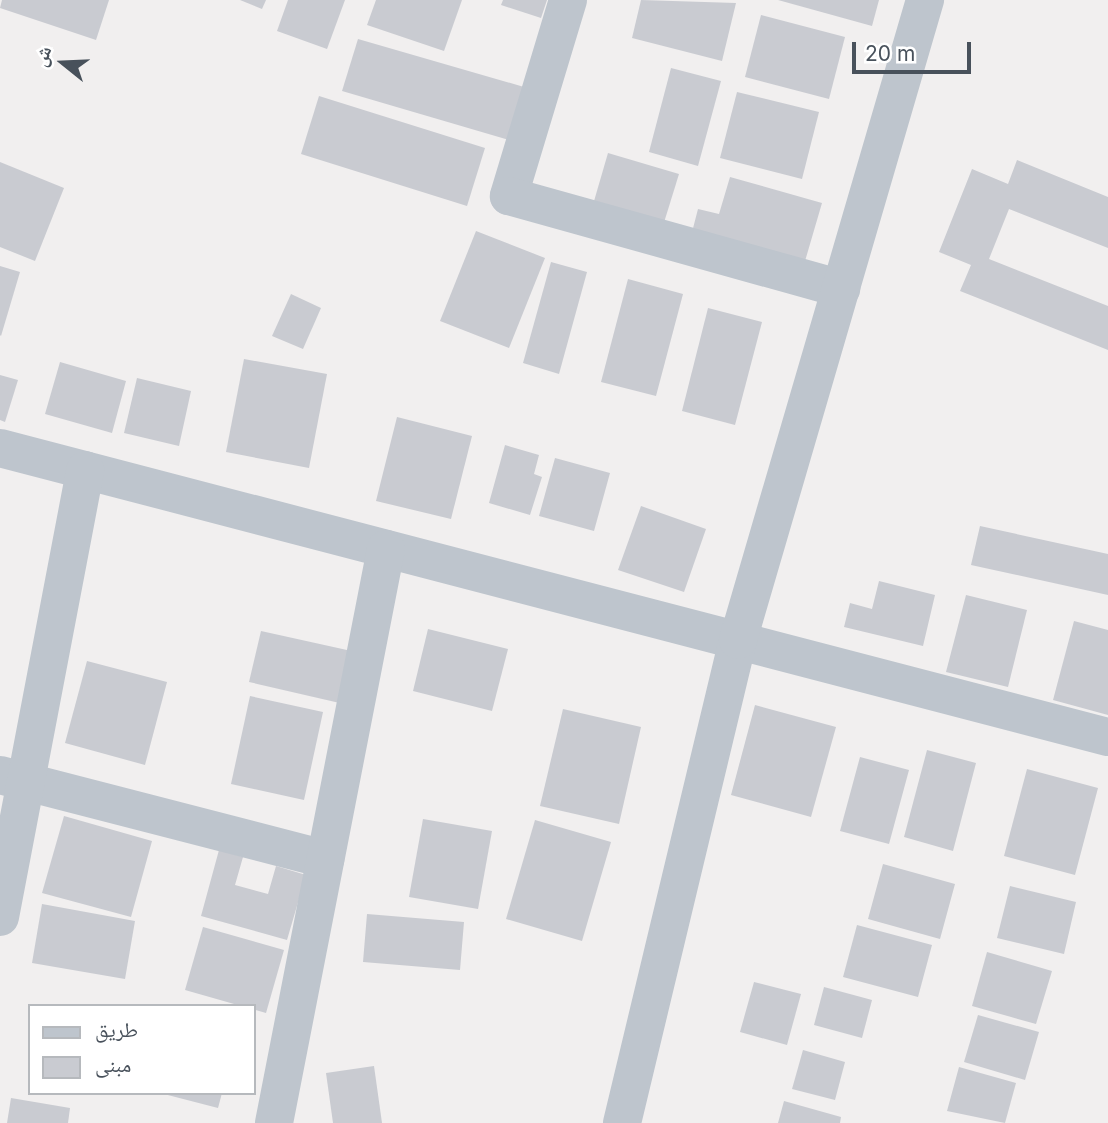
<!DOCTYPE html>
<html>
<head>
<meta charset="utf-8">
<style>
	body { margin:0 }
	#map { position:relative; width:1108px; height:1123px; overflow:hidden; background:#f1efef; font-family:Inter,"Noto Naskh Arabic",sans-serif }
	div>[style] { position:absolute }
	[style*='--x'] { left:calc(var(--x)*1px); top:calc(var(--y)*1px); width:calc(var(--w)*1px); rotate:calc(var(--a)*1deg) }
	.building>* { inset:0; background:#c9cbd1 }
	.minor>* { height:38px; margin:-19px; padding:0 19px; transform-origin:19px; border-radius:19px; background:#bec5cd }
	span { translate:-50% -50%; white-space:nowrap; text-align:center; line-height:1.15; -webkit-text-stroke:5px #fff; paint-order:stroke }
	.legend { position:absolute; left:28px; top:1004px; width:228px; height:91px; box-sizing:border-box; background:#fff; border:2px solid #b6b9bd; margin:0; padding:9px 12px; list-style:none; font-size:21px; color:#48515b }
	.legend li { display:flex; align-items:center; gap:14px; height:35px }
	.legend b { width:35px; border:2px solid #b6b9bd }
	.north { position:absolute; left:28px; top:28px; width:70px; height:70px; -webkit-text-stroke:5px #fff; paint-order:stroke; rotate:288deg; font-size:19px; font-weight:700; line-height:28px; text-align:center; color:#48515b }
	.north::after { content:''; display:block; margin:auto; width:24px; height:32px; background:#48515b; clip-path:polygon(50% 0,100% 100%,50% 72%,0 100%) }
	.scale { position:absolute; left:852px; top:42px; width:119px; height:32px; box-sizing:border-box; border:4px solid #48515b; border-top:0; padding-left:9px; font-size:21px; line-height:24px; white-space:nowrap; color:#48515b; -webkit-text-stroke:5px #fff; paint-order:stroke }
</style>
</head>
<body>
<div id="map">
	<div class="building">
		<div style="clip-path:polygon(2px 0,109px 0,96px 40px,0 8px)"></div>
		<div style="clip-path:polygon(240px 0,266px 0,262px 9px)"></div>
		<div style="clip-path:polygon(288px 0,345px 0,327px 49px,277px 31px)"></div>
		<div style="clip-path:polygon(376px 0,462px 0,444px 51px,367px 25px)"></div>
		<div style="clip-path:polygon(503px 0,547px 0,541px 18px,501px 5px)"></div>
		<div style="clip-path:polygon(641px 0,736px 3px,722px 61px,632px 38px)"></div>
		<div style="clip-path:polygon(778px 0,879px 0,872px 26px)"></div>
		<div style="clip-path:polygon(761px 15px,845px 37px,829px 99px,745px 77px)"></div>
		<div style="clip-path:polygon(358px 39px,524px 87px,509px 140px,342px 91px)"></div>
		<div style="clip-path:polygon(671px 68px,721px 81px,698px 166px,649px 152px)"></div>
		<div style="clip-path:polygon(737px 92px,819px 112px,802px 179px,720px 158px)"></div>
		<div style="clip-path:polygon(319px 96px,485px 148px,467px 206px,301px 154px)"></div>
		<div style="clip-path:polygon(608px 153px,679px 174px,662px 229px,592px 208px)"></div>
		<div style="clip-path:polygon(1017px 160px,1108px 197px,1108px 248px,1009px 209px,989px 259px,1108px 306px,1108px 350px,960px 291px,971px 265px,939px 252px,972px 169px,1008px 184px)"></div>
		<div style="clip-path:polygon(0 162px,64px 188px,35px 261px,0 247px)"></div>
		<div style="clip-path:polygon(730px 177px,822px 203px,803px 268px,691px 236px,698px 209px,719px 214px)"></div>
		<div style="clip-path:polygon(476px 231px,545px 258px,509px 348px,440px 321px)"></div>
		<div style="clip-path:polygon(551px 262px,587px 272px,559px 374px,523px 363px)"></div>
		<div style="clip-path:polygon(0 266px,20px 272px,1px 336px,0 335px)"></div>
		<div style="clip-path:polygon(628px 279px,683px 294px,656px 396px,601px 382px)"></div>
		<div style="clip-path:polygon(291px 294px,321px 308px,303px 349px,272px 336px)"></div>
		<div style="clip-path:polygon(708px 308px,762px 322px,735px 425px,682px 411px)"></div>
		<div style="clip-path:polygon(244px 359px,327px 374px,309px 468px,226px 452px)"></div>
		<div style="clip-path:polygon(60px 362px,126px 381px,112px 433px,45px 414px)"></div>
		<div style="clip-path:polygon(0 375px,18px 380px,5px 422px,0 420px)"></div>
		<div style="clip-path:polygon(137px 378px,191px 391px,179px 446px,124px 433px)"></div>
		<div style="clip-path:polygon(397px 417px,472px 436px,451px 519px,376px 501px)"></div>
		<div style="clip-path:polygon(505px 445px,539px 455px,534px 474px,542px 477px,530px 515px,489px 503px)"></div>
		<div style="clip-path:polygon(555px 458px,610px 473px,594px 531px,539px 516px)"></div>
		<div style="clip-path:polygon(641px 506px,706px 529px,684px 592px,618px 570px)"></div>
		<div style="clip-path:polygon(980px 526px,1108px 554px,1108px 595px,971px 565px)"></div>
		<div style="clip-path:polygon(879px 581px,935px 595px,923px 646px,844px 627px,850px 603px,872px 609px)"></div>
		<div style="clip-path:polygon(966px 595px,1027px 610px,1008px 687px,946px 672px)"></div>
		<div style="clip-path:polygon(1074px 621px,1108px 630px,1108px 715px,1053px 700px)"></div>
		<div style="clip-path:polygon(428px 629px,508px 649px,492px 711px,413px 691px)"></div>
		<div style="clip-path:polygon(261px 631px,356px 652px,344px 704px,249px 682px)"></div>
		<div style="clip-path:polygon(87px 661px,167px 682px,145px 765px,65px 743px)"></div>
		<div style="clip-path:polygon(250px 696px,323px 712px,304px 800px,231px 784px)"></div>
		<div style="clip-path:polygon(755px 705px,836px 727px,811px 817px,731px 795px)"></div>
		<div style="clip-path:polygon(563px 709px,641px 727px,619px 824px,540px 806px)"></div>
		<div style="clip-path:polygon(927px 750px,976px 763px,953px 851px,904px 837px)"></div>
		<div style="clip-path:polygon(860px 757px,909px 770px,889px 844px,840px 831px)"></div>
		<div style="clip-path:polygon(1027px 769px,1098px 788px,1075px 875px,1004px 856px)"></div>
		<div style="clip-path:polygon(64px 816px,152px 841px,131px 917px,42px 893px)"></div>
		<div style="clip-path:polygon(423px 819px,492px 831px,478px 909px,409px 897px)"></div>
		<div style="clip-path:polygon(535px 820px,611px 842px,582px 941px,506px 919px)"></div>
		<div style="clip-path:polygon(219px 850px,243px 857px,235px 885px,268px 894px,276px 866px,306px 875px,287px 940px,201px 916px)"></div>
		<div style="clip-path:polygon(883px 864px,955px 884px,940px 939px,868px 919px)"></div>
		<div style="clip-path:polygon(1010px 886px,1076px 902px,1064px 954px,997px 938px)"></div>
		<div style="clip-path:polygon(42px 904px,135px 921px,125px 979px,32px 963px)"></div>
		<div style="clip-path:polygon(367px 914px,464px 922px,460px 970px,363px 962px)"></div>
		<div style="clip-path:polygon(857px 925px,932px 945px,918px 997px,843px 977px)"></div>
		<div style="clip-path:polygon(203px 927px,284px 950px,266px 1013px,185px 990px)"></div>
		<div style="clip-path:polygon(987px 952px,1052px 971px,1036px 1024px,972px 1006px)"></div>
		<div style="clip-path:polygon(754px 982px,801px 994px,787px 1045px,740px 1032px)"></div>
		<div style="clip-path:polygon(824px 987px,872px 1000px,862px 1038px,814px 1025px)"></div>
		<div style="clip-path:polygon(978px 1015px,1039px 1032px,1025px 1080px,964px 1062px)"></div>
		<div style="clip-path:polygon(803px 1050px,845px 1062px,835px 1100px,792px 1089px)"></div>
		<div style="clip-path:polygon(374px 1066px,382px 1123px,333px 1123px,326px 1073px)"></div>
		<div style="clip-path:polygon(959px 1067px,1016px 1083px,1005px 1123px,947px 1111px)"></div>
		<div style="clip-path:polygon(160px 1093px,222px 1093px,218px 1108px)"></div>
		<div style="clip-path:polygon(11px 1098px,70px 1108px,68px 1123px,7px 1123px)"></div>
		<div style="clip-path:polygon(784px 1101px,841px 1117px,840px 1123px,778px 1123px)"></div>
	</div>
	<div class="minor">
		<div style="--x:568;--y:0;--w:205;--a:106.8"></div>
		<div style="--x:509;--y:196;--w:345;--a:15.6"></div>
		<div style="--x:0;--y:448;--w:1145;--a:14.62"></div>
		<div style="--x:0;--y:775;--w:336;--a:14.5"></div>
		<div style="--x:0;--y:917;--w:455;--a:-79.2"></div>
		<div style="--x:274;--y:1123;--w:585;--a:-78.96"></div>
		<div style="--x:622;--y:1123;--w:497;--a:-76.5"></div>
		<div style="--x:738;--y:640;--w:667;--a:-73.71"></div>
	</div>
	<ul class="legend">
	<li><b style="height:9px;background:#bec5cd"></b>طريق</li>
	<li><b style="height:19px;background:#c9cbd1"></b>مبنى</li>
	</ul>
	<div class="north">ش</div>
	<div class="scale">20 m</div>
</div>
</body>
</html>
